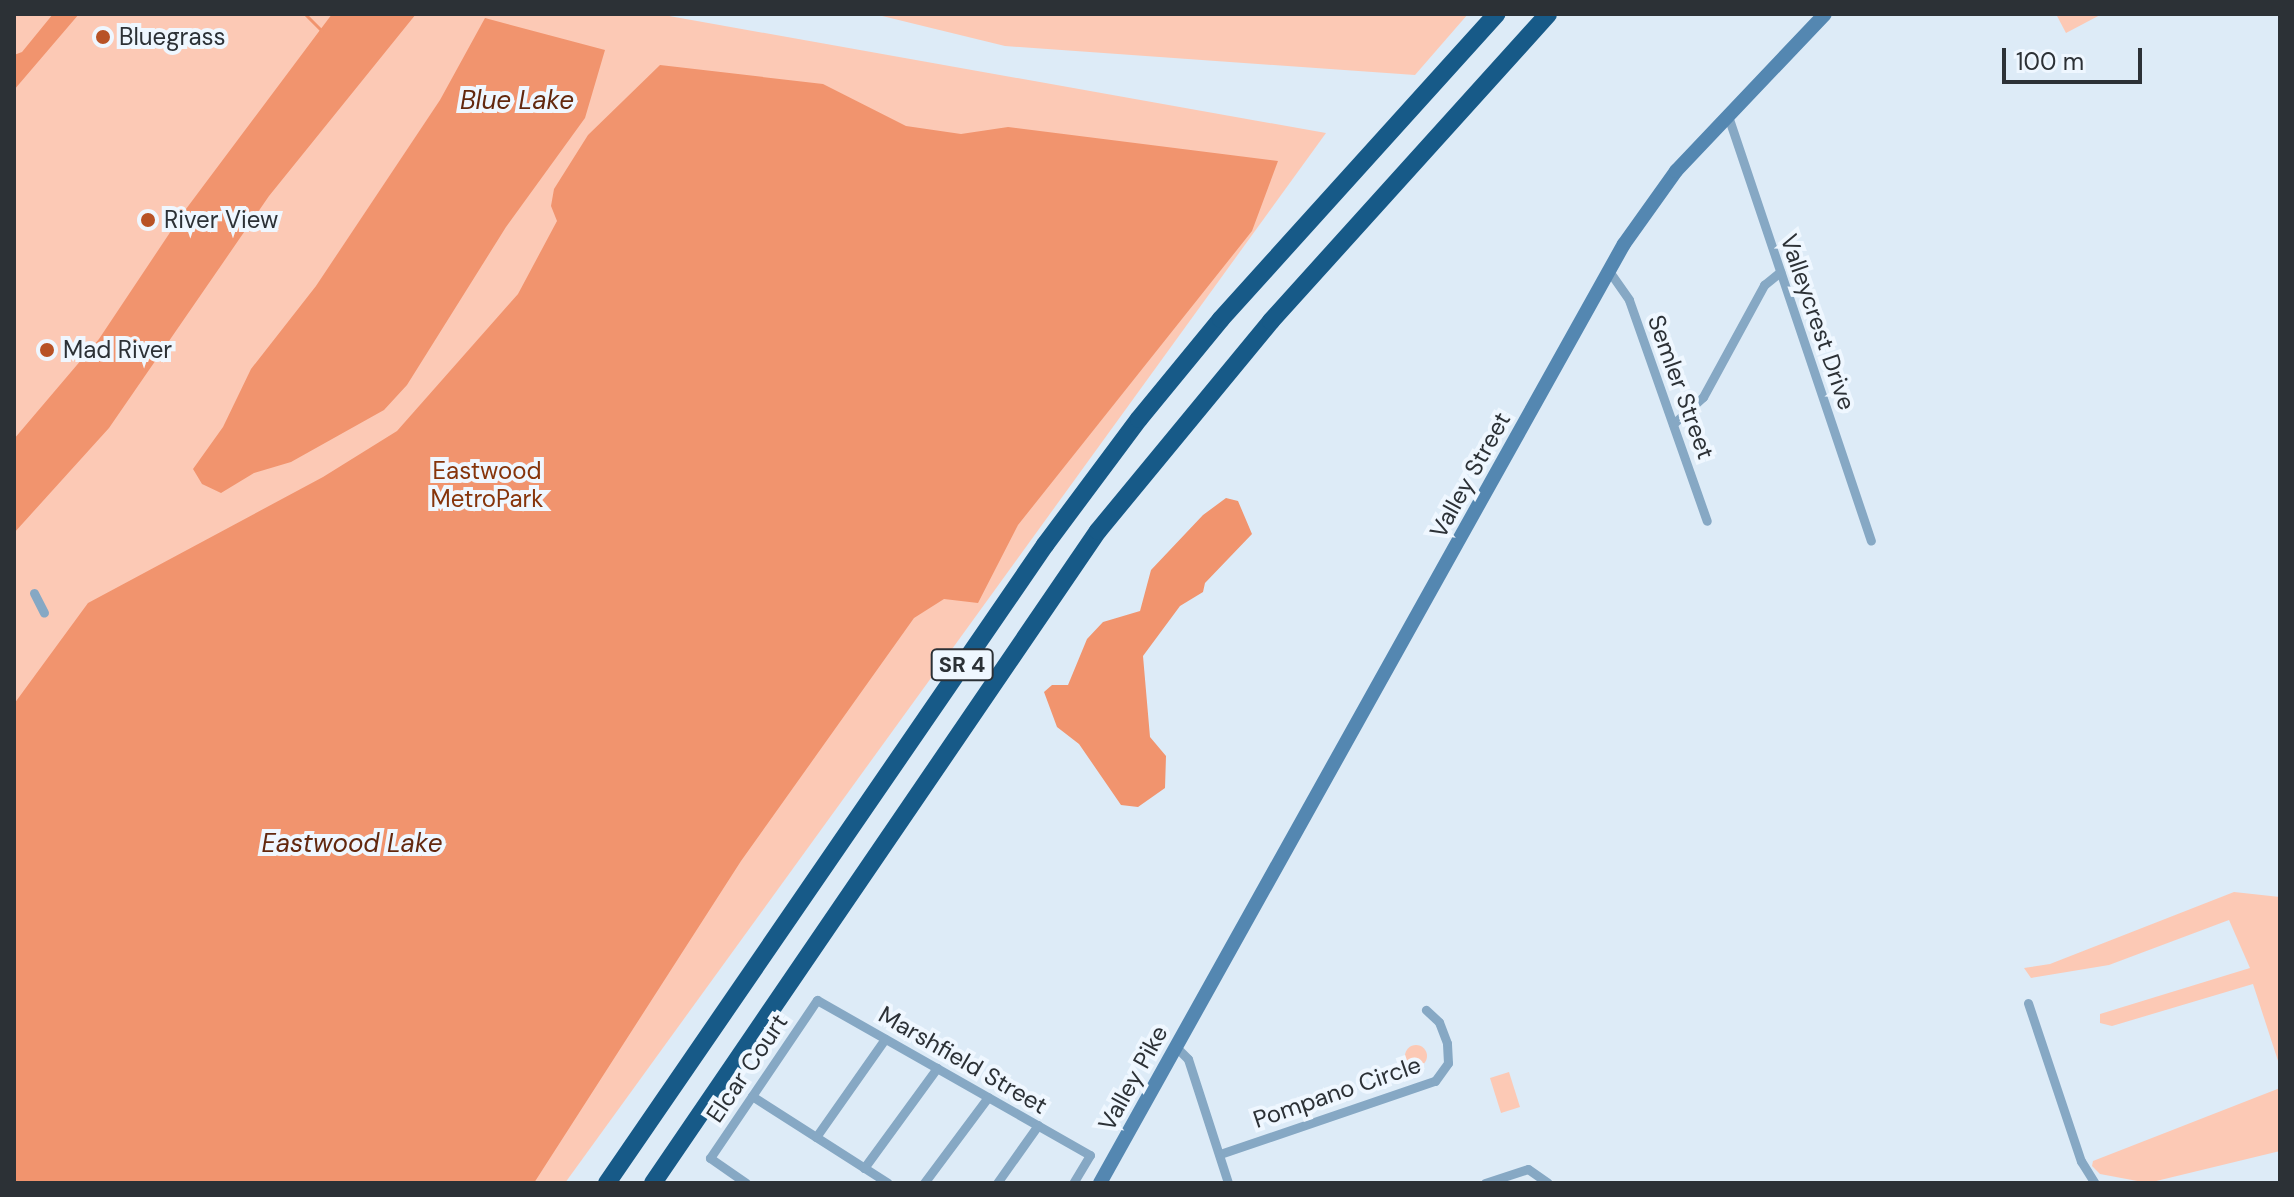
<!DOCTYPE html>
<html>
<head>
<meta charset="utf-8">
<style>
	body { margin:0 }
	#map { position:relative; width:2294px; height:1197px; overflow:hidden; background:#ddebf7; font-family:"DM Sans",sans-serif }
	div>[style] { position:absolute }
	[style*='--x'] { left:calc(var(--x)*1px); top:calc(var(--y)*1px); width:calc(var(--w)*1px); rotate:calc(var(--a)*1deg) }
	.green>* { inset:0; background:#fcc9b5 }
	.round { border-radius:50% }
	.water>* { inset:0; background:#f1946e }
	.stream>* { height:3px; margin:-1.5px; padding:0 1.5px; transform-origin:1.5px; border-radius:1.5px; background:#f1946e }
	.street>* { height:9px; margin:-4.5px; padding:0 4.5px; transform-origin:4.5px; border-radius:4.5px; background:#86a8c4 }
	.secondary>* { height:14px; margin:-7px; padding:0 7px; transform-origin:7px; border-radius:7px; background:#5487b1 }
	.highway>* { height:18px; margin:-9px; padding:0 9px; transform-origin:9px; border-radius:9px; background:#175a88 }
	.dots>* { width:22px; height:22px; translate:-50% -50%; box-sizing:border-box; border:4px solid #eff7ff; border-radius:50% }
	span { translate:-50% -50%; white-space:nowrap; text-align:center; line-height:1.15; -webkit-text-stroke:8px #eff7ff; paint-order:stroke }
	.shield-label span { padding:2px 6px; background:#eff7ff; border:2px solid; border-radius:6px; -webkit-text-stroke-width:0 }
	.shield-label { font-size:22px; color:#2c3136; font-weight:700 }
	.poi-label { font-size:24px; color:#2c3136 }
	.left { translate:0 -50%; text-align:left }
	.street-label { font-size:24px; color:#2c3136 }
	.park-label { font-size:24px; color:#86340b }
	.water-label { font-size:26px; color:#63280e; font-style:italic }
	.frame { position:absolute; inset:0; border:16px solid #2c3136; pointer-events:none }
	.scale { position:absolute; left:2002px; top:48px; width:140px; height:36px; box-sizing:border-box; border:4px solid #2c3136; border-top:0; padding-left:10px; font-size:24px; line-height:28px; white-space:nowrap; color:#2c3136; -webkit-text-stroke:6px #eff7ff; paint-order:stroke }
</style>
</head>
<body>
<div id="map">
	<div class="green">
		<div style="clip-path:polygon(14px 14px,658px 14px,1326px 133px,565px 1183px,14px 1183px)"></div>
		<div style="clip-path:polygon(874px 14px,1468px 14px,1415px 75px,1005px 46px)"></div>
		<div style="clip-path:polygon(2056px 14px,2102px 14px,2066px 33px)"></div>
		<div style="clip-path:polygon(2234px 892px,2280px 897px,2280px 1067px,2253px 984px,2112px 1026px,2100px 1023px,2100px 1014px,2250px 968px,2229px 920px,2109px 965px,2031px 978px,2024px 968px,2050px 964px)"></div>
		<div class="round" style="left:1405px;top:1045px;width:22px;height:22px"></div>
		<div style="clip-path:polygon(1509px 1072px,1520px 1107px,1501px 1113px,1490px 1078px)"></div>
		<div style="clip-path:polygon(2280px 1088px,2280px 1151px,2148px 1183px,2100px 1174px,2092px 1166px,2093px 1161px)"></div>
	</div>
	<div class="water">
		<div style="clip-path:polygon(53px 14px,79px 14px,14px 90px,14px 55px,22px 52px)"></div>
		<div style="clip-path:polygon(332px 14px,416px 14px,269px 196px,109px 428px,14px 533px,14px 439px,99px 339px,183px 213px)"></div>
		<div style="clip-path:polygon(485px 18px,605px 50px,585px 118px,506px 227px,407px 385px,384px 410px,291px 462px,254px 473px,221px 493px,202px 484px,193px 469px,223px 427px,251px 369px,316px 286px,440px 100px)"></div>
		<div style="clip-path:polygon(660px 65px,823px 84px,906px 126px,961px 134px,1008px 127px,1278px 161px,1252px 231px,1018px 525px,978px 603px,944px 599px,914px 618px,741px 861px,534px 1183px,14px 1183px,14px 704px,88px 603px,323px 477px,397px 431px,518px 294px,557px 221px,551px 206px,554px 189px,588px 135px)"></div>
		<div style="clip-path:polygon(1226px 498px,1238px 501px,1252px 534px,1205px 583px,1203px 592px,1180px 606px,1143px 656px,1150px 737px,1166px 756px,1165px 788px,1138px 807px,1121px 805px,1079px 744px,1057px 727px,1044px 692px,1052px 685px,1068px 685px,1087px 639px,1103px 622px,1140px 611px,1151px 570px,1203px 515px)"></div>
	</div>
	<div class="stream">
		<div style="--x:305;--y:14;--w:24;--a:45"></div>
	</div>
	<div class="street">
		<div style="--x:1728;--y:116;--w:448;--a:71.4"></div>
		<div style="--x:1609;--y:271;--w:35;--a:55"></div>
		<div style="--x:1629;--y:300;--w:234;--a:70.6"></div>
		<div style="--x:1673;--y:424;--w:40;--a:-42"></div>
		<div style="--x:1703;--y:397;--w:128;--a:-61.4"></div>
		<div style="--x:1764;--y:285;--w:21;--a:-39"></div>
		<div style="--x:34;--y:593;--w:22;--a:63"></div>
		<div style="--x:2028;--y:1003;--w:167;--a:71.5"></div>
		<div style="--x:2081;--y:1161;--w:26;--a:58"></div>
		<div style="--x:1176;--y:1047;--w:17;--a:45"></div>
		<div style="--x:1188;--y:1059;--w:130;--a:72.1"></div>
		<div style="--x:752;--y:1096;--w:161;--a:32.6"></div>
		<div style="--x:816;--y:1137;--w:120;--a:-54.9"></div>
		<div style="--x:1220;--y:1154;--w:227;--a:-18.8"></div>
		<div style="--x:1435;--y:1081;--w:22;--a:-54"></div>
		<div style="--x:1448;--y:1063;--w:20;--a:-93"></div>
		<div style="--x:1447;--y:1043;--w:22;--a:-111"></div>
		<div style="--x:1439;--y:1022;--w:18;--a:-137"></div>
		<div style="--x:864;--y:1168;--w:124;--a:-53.9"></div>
		<div style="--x:746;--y:1183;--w:44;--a:-145.2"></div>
		<div style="--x:710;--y:1158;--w:191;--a:-55.9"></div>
		<div style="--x:817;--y:1000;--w:314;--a:29.6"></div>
		<div style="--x:1090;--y:1155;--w:33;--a:121"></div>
		<div style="--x:924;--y:1183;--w:107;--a:-53.3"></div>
		<div style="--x:997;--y:1183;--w:71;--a:-54.7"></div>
		<div style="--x:1485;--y:1183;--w:45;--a:-18"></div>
		<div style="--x:1528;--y:1169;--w:24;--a:35"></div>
	</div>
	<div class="secondary">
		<div style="--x:1100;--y:1183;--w:1075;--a:-60.84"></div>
		<div style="--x:1624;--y:244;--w:90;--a:-54.5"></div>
		<div style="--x:1676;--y:171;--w:216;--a:-46.5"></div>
	</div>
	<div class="highway">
		<div style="--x:607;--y:1183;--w:774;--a:-55.53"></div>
		<div style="--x:1045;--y:545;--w:157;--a:-53.3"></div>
		<div style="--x:1139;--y:419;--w:129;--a:-50.6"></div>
		<div style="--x:1221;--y:319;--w:411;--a:-47.9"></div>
		<div style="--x:653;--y:1183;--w:789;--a:-55.69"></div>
		<div style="--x:1098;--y:531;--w:272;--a:-50.5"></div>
		<div style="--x:1271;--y:321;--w:413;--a:-47.9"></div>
	</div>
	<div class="dots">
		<div style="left:103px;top:37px;background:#b85225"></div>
		<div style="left:148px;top:220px;background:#b85225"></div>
		<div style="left:47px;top:350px;background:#b85225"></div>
	</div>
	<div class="shield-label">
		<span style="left:962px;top:665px">SR 4</span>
	</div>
	<div class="poi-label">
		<span class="left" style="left:119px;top:37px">Bluegrass</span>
		<span class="left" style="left:164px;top:220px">River View</span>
		<span class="left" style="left:63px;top:350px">Mad River</span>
	</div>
	<div class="street-label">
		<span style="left:1818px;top:322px;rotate:71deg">Valleycrest Drive</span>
		<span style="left:1681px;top:387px;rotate:70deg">Semler Street</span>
		<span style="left:1470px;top:475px;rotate:-61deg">Valley Street</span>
		<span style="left:963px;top:1060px;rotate:30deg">Marshfield Street</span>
		<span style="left:747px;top:1068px;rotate:-56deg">Elcar Court</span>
		<span style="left:1133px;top:1078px;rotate:-61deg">Valley Pike</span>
		<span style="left:1337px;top:1092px;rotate:-19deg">Pompano Circle</span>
	</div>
	<div class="park-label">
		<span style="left:487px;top:485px">Eastwood<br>MetroPark</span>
	</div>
	<div class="water-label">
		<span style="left:517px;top:101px">Blue Lake</span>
		<span style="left:352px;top:844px">Eastwood Lake</span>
	</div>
	<div class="frame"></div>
	<div class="scale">100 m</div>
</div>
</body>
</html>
